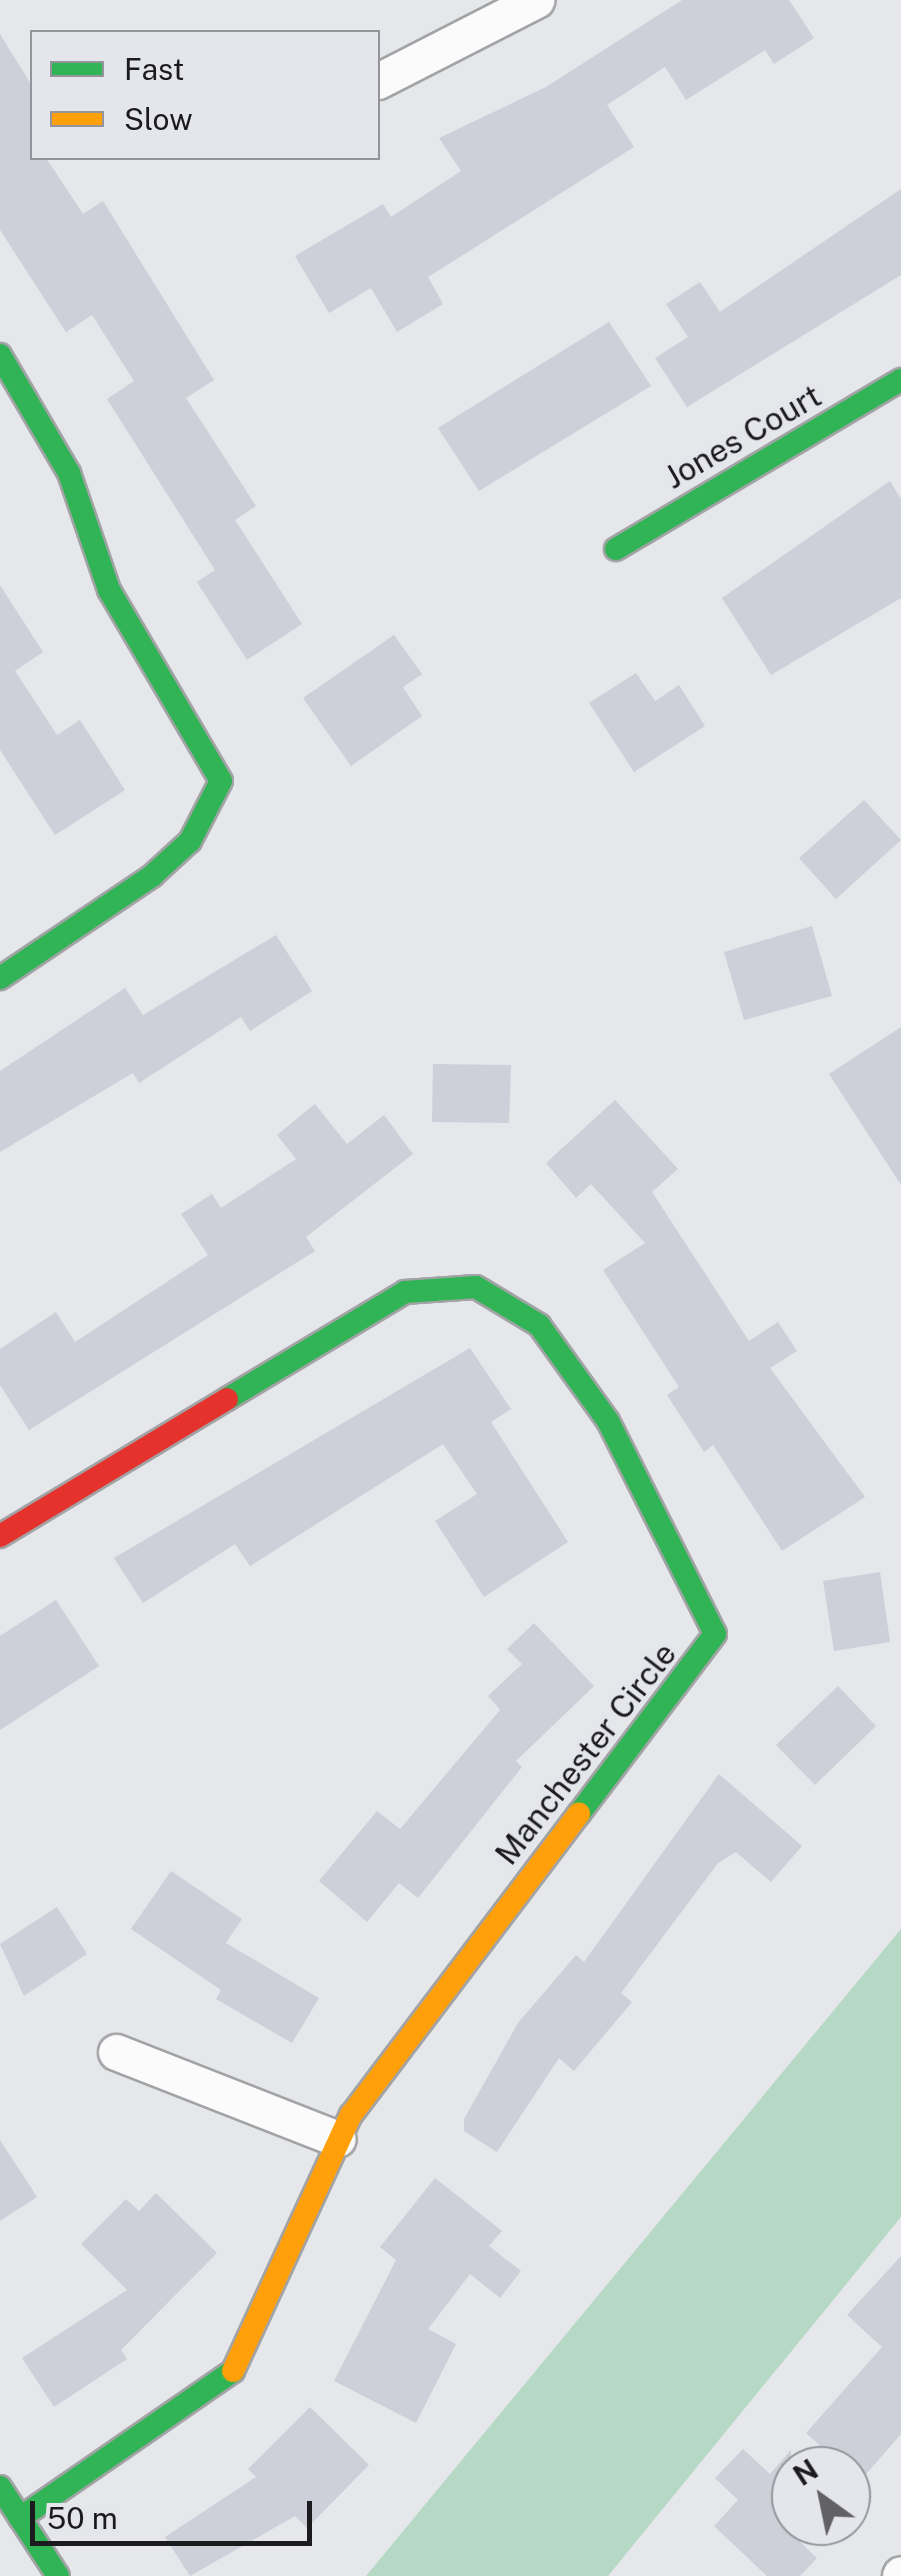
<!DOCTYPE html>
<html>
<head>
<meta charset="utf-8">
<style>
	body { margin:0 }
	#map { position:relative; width:901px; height:2576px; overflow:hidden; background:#e6e7ea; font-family:"Public Sans",sans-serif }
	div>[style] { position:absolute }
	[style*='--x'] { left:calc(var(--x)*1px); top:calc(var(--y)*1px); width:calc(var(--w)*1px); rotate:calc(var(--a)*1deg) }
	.green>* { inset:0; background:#b6d9c6 }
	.building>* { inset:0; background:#cdcfd9 }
	.roads { filter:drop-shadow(2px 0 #a2a3a5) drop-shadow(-2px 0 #a2a3a5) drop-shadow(0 2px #a2a3a5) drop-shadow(0 -2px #a2a3a5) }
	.street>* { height:35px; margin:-17.5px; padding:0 17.5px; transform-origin:17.5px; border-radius:17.5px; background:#fbfbfc }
	.fast>* { height:22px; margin:-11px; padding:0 11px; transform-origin:11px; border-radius:11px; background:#30b455 }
	.slow>* { height:22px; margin:-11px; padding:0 11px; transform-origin:11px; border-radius:11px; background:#ff9f0a }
	.jam>* { height:22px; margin:-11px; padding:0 11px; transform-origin:11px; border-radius:11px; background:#e5322d }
	span { translate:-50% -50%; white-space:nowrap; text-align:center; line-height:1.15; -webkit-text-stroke:8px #e4e6ec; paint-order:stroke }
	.street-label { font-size:32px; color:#1b1b1e }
	.legend { position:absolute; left:30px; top:30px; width:350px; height:130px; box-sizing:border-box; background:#e4e6ec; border:2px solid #94959a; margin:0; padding:12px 18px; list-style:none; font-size:30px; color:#1b1b1e }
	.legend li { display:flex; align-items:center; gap:20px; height:50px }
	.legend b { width:50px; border:2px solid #94959a }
	.north { position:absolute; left:771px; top:2446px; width:100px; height:100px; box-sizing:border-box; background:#e4e6ec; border:2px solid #94959a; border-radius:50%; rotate:327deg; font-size:28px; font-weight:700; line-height:40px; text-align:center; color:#1b1b1e }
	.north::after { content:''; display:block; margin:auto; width:35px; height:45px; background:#626265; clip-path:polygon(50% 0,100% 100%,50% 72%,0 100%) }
	.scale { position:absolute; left:30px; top:2501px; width:282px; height:45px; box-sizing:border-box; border:5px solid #1b1b1e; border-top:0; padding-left:12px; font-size:30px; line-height:35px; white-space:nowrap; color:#1b1b1e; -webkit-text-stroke:8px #e4e6ec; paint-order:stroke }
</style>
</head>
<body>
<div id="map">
	<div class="green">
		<div style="clip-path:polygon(901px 1929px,901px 2217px,608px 2576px,366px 2576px)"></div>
	</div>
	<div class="building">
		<div style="clip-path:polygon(682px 0,789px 0,814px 38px,774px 64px,765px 50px,686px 100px,665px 67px,607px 105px,634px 147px,428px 277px,443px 304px,397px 332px,371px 288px,329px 313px,295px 256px,383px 204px,391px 217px,461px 171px,439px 138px,546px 87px)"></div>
		<div style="clip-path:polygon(0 34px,32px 86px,32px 158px,46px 158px,83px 214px,103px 201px,214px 380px,186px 398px,256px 506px,235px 520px,302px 624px,247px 660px,197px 582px,215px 570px,107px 399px,134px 381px,92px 315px,66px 332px,0 230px)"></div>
		<div style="clip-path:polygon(901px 189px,901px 275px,687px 407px,655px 358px,688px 337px,666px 304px,700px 282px,720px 312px)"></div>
		<div style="clip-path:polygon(609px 322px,651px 386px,479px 491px,438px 428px)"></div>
		<div style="clip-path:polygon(890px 481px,901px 499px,901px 598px,771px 675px,722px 598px)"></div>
		<div style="clip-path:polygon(0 585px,43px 652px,15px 671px,57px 735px,80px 720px,125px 790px,55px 835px,0 750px)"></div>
		<div style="clip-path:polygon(394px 635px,422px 674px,403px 687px,422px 716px,351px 766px,303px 698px)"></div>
		<div style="clip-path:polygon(636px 673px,655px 701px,679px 685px,705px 726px,634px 772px,589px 703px)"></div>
		<div style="clip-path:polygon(864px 800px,901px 840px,836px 899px,799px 858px)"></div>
		<div style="clip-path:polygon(812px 926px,832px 996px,744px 1020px,724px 952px)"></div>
		<div style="clip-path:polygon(276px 935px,312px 991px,250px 1031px,241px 1017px,139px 1083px,133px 1073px,0 1152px,0 1071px,125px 988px,143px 1015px)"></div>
		<div style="clip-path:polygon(901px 1027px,901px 1185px,829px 1074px)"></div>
		<div style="clip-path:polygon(433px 1064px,511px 1065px,509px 1123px,432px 1122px)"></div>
		<div style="clip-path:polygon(615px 1100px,678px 1169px,652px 1192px,749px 1341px,778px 1322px,797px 1351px,770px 1368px,865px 1497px,782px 1551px,713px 1445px,704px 1452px,667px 1395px,679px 1387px,603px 1270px,645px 1243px,591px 1184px,576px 1198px,546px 1163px)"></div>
		<div style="clip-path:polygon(315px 1104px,347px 1144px,384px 1115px,413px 1154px,306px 1237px,315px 1251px,29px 1430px,0 1385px,0 1349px,56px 1312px,75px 1342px,208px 1255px,181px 1214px,212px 1194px,221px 1208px,296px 1159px,277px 1135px)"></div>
		<div style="clip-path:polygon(470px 1348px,511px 1409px,491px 1422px,568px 1542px,484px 1597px,435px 1521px,477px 1494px,443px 1444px,250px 1566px,235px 1544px,143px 1603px,114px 1558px)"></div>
		<div style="clip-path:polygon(880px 1572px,890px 1642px,834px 1651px,823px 1581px)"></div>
		<div style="clip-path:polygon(56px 1600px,99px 1666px,0 1730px,0 1636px)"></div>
		<div style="clip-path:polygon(534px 1623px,594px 1686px,516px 1761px,522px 1767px,418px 1898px,399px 1883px,367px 1922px,319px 1881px,377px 1811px,400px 1829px,500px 1710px,488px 1696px,522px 1664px,507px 1649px)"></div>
		<div style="clip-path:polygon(838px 1686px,876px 1726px,815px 1785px,776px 1745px)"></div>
		<div style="clip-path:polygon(719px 1774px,802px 1846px,771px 1882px,736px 1852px,718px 1863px,621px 1993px,632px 2002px,574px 2071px,559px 2058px,497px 2152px,464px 2131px,464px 2119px,518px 2023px,576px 1955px,584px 1962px)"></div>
		<div style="clip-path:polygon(171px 1871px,242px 1919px,226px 1943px,319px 1998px,292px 2043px,216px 1999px,221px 1990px,131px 1929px)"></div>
		<div style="clip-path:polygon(57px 1907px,87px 1954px,24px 1996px,0 1944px)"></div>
		<div style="clip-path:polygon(0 2140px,37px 2197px,0 2221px)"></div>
		<div style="clip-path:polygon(435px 2178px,502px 2231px,489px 2246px,521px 2271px,500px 2298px,470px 2274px,428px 2329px,456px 2344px,416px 2423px,334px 2381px,396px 2260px,380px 2247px)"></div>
		<div style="clip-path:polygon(156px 2193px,217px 2253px,121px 2350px,127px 2359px,54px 2407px,22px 2358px,127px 2290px,81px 2244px,126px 2199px,139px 2211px)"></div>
		<div style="clip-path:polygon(901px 2256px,901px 2434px,860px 2481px,806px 2433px,882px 2347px,847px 2315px)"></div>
		<div style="clip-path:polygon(310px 2407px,369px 2465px,307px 2528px,295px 2516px,190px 2576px,165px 2537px,256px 2477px,248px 2469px)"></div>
		<div style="clip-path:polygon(743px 2449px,770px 2474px,791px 2450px,791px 2526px,811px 2526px,798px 2540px,817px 2558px,800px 2576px,767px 2576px,714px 2526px,738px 2500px,715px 2478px)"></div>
	</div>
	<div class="roads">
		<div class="street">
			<div style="--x:378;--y:81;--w:178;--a:-27.1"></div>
			<div style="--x:116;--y:2052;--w:238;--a:21.4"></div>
			<div style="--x:900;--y:2576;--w:2;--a:-63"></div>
		</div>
		<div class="fast">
			<div style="--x:0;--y:355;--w:137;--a:59.7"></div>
			<div style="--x:69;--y:473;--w:124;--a:71.1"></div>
			<div style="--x:109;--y:590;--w:221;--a:59.6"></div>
			<div style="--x:221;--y:781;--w:68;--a:117.3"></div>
			<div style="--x:190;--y:841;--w:52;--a:137.4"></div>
			<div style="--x:152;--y:876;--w:183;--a:146.1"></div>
			<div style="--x:616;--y:549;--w:331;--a:-30.7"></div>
			<div style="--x:227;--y:1399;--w:208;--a:-31"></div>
			<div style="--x:405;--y:1292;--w:71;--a:-4"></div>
			<div style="--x:476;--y:1287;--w:74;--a:31.1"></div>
			<div style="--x:539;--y:1325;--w:118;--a:54.3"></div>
			<div style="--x:608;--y:1421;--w:238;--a:63.3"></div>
			<div style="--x:715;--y:1634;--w:226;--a:127.1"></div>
			<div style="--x:0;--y:2487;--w:106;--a:56.9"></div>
			<div style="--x:20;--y:2518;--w:259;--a:-34.6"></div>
		</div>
		<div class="slow">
			<div style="--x:233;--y:2371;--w:282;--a:-65.3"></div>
			<div style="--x:351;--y:2115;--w:378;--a:-52.9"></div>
		</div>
		<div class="jam">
			<div style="--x:0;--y:1536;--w:265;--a:-31.1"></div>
		</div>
	</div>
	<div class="street-label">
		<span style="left:743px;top:437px;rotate:-30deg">Jones Court</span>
		<span style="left:586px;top:1754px;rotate:-52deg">Manchester Circle</span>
	</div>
	<ul class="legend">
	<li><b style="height:12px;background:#30b455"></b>Fast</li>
	<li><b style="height:12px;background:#ff9f0a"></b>Slow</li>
	</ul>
	<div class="north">N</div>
	<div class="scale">50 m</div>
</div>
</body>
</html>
